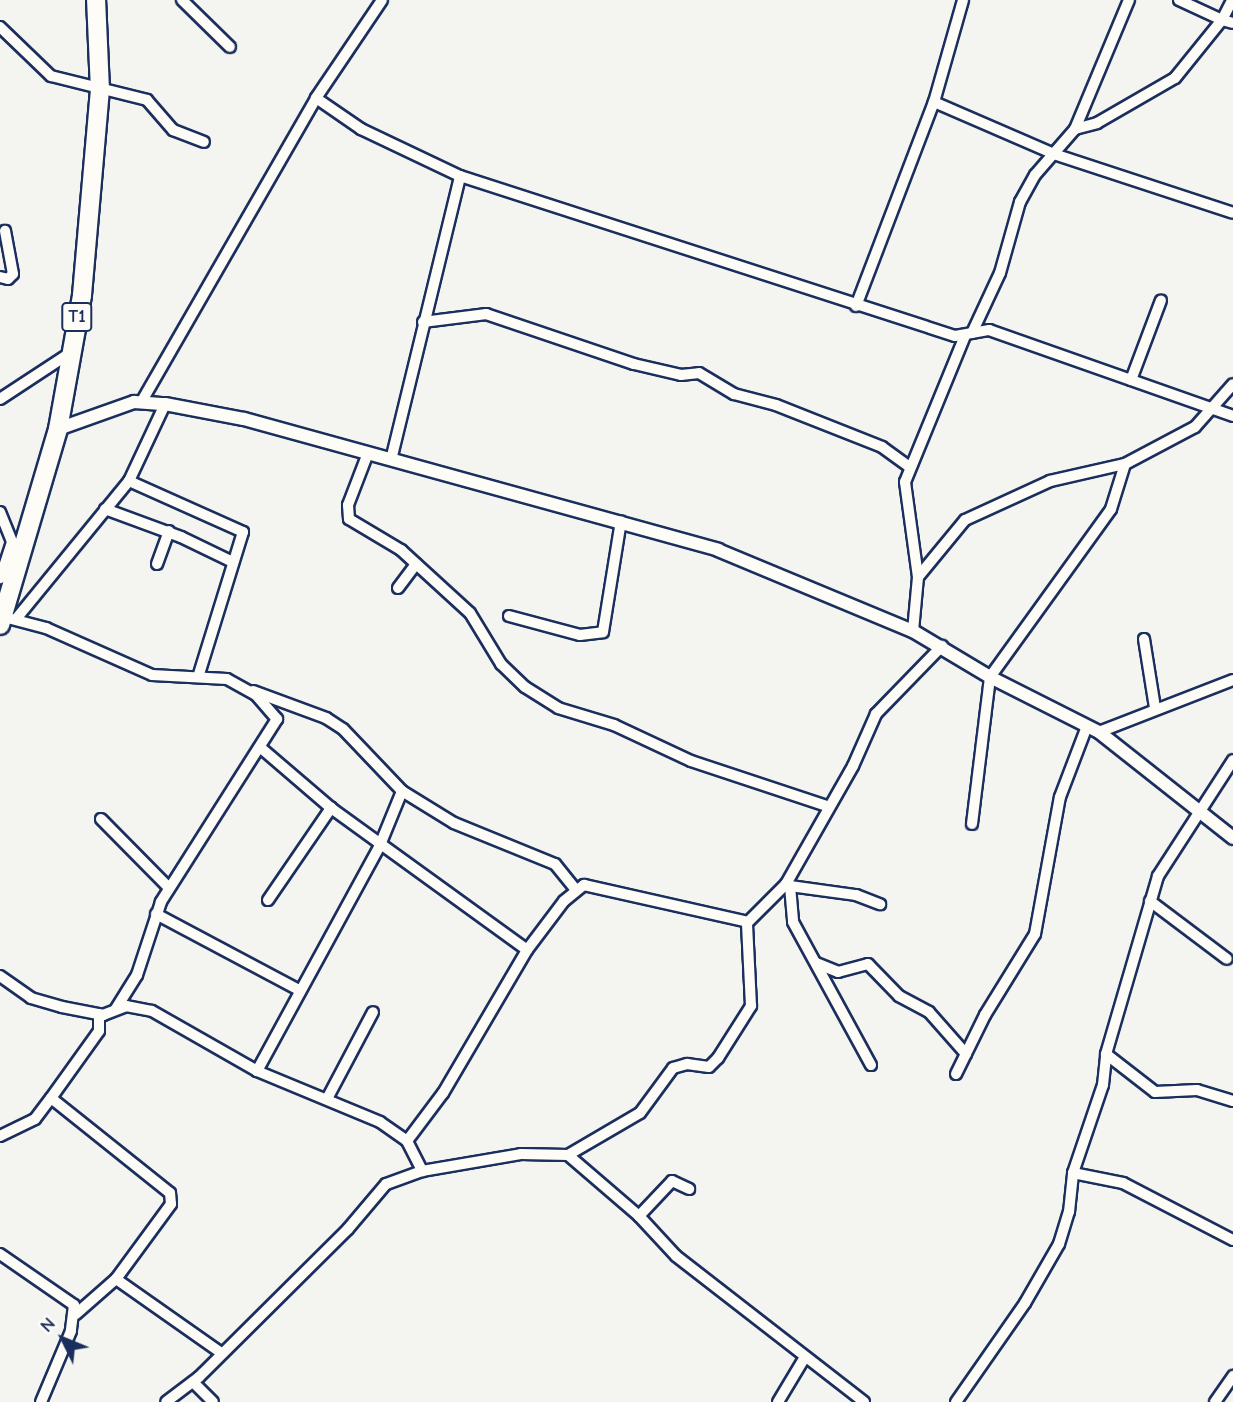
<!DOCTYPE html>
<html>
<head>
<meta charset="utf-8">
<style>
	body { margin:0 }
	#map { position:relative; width:1233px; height:1402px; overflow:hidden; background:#f4f4f1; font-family:"Comic Neue",sans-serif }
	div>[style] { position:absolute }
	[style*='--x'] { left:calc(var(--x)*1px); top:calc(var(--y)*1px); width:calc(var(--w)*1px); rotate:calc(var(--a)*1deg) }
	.roads { filter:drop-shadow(2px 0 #1b2f5e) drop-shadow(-2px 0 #1b2f5e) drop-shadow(0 2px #1b2f5e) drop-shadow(0 -2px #1b2f5e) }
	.minor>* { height:10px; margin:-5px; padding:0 5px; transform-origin:5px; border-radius:5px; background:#fdfcf7 }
	.tertiary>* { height:12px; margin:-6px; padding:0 6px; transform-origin:6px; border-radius:6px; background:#fdfcf7 }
	.trunk>* { height:18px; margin:-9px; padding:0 9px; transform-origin:9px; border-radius:9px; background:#fdfcf7 }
	span { translate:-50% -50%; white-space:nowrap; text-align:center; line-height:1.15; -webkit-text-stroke:5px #fdfcf7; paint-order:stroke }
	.shield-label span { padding:2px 5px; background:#fdfcf7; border:2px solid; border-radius:5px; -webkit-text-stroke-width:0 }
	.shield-label { font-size:19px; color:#1b2f5e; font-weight:700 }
	.north { position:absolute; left:28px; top:1304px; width:70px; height:70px; -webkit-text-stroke:5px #fdfcf7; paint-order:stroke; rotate:313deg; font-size:19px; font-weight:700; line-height:28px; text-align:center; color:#1b2f5e }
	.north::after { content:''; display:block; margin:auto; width:24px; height:32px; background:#1b2f5e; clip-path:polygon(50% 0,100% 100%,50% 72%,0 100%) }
</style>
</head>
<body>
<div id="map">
	<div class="roads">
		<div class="minor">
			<div style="--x:182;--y:0;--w:67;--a:44.4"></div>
			<div style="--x:1179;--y:0;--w:47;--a:24.9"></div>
			<div style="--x:1222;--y:20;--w:22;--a:-63"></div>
			<div style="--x:0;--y:27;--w:71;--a:43.9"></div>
			<div style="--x:51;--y:76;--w:99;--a:14"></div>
			<div style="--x:147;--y:100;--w:40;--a:49"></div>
			<div style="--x:173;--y:130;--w:33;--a:21"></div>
			<div style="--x:316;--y:98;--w:55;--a:34.6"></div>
			<div style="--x:361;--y:129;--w:110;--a:25.4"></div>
			<div style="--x:460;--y:176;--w:520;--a:17.91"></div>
			<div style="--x:955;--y:336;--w:35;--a:-10"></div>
			<div style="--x:989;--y:330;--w:259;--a:19.4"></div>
			<div style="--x:934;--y:102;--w:131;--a:23.4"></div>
			<div style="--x:1054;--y:154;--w:188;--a:18.2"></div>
			<div style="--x:1075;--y:129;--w:140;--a:-67.3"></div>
			<div style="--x:0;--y:277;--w:8;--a:14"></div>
			<div style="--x:8;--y:279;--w:7;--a:-45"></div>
			<div style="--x:13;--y:274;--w:44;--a:-100.5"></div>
			<div style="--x:856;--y:306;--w:218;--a:-69.1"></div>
			<div style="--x:934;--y:102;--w:106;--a:-74.1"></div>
			<div style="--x:423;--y:322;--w:64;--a:-7.2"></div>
			<div style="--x:486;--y:314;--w:156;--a:18.7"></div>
			<div style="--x:634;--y:364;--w:48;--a:13.2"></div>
			<div style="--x:681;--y:375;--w:18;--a:-6"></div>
			<div style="--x:699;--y:373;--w:41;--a:31"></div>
			<div style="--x:734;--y:394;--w:43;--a:14.7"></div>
			<div style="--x:776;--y:405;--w:114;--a:21.6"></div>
			<div style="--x:882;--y:447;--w:32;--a:36"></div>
			<div style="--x:972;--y:333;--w:66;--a:-65"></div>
			<div style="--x:1000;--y:273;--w:74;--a:-74.3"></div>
			<div style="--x:1020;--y:202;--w:31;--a:-61"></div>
			<div style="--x:1035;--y:175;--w:61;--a:-49"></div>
			<div style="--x:1075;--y:129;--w:23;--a:-15"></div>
			<div style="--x:1097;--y:123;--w:90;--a:-30"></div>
			<div style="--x:1175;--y:78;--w:75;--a:-51"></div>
			<div style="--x:1222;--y:20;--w:11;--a:15"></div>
			<div style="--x:1131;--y:380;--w:85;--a:-69.4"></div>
			<div style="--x:0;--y:399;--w:84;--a:-33.3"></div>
			<div style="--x:142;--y:401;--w:349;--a:-60.1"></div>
			<div style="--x:316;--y:98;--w:118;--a:-56"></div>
			<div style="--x:368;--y:453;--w:56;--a:111"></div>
			<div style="--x:348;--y:505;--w:14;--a:86"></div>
			<div style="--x:349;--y:519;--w:61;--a:30.8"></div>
			<div style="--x:401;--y:550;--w:93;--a:42.4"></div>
			<div style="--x:470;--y:613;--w:60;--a:58.7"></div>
			<div style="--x:501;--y:664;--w:33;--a:44"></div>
			<div style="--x:525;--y:687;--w:39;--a:32"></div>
			<div style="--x:558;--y:708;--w:59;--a:16.9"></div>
			<div style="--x:614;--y:725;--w:85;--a:25.1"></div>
			<div style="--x:691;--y:761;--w:143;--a:18.3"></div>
			<div style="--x:391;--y:460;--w:292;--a:-76.3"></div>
			<div style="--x:129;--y:481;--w:125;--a:24.1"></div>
			<div style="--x:243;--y:532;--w:149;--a:107.2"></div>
			<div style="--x:105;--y:509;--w:81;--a:20.2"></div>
			<div style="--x:181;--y:537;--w:58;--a:25.7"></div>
			<div style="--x:0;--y:512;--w:32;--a:68"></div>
			<div style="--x:12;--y:542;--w:38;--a:108"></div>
			<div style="--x:157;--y:564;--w:35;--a:-70"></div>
			<div style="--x:918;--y:577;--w:96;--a:-97.8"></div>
			<div style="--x:905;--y:482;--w:158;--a:-67.7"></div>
			<div style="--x:398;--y:588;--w:30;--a:-53"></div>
			<div style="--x:0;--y:616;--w:48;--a:14.6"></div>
			<div style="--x:46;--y:628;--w:116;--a:23.9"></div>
			<div style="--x:152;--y:675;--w:75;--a:3.1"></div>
			<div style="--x:227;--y:679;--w:33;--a:29"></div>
			<div style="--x:256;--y:695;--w:32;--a:49"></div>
			<div style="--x:277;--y:719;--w:217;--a:122.4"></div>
			<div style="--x:161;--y:902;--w:77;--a:108.2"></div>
			<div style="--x:137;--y:975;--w:40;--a:122"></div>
			<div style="--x:509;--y:616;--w:73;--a:15"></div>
			<div style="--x:580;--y:635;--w:23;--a:-7"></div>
			<div style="--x:603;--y:632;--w:112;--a:-80.8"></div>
			<div style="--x:16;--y:619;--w:178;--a:-50.7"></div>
			<div style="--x:129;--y:481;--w:85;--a:-64.9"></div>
			<div style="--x:913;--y:631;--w:54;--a:-84.7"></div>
			<div style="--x:918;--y:577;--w:74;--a:-50.5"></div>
			<div style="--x:965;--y:520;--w:94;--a:-24.6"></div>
			<div style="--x:1050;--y:481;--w:77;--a:-12.8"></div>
			<div style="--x:1125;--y:464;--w:79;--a:-27.9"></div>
			<div style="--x:1195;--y:427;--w:57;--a:-48.5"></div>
			<div style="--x:1144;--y:639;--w:70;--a:80.9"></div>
			<div style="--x:253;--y:691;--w:78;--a:20.3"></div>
			<div style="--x:326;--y:718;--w:20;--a:33"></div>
			<div style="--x:343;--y:729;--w:86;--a:46.4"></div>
			<div style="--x:402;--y:791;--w:61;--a:31.6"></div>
			<div style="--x:454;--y:823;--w:109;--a:22.1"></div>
			<div style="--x:555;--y:864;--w:32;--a:51"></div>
			<div style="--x:1099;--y:732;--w:144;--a:-21.2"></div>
			<div style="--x:261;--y:748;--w:92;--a:40.6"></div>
			<div style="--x:331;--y:808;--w:242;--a:35.9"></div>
			<div style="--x:527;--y:950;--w:166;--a:120.4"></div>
			<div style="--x:443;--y:1093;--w:60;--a:126.9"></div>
			<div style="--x:101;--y:819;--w:97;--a:45.4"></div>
			<div style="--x:972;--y:824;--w:148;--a:-83"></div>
			<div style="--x:990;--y:677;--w:207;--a:-54.2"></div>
			<div style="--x:1111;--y:509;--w:47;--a:-72.7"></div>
			<div style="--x:786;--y:884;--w:4;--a:27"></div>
			<div style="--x:790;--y:886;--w:36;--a:85"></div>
			<div style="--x:793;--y:922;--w:163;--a:61.4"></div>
			<div style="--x:790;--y:886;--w:67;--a:7.8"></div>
			<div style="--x:856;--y:895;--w:26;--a:21"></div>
			<div style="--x:268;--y:900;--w:112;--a:-55.6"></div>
			<div style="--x:1150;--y:901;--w:96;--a:37"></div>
			<div style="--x:156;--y:914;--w:162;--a:28"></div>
			<div style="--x:527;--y:950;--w:61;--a:-52.9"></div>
			<div style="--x:564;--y:901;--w:26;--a:-39"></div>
			<div style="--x:584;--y:885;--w:168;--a:12.7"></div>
			<div style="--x:816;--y:963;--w:24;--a:22"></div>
			<div style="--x:838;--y:972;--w:31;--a:-15"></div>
			<div style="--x:868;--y:964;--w:45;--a:45.9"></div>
			<div style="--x:899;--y:996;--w:34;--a:28"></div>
			<div style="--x:929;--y:1012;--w:56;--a:48.6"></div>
			<div style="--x:0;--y:976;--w:38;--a:35"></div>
			<div style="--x:31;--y:998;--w:32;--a:16"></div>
			<div style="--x:62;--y:1007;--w:42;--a:11"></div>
			<div style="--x:103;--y:1015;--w:25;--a:-21"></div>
			<div style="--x:126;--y:1006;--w:26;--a:11"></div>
			<div style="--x:152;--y:1011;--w:121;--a:29.7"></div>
			<div style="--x:257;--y:1071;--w:133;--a:22.5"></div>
			<div style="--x:380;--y:1122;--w:33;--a:35"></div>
			<div style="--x:407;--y:1141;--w:34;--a:63"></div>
			<div style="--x:422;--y:1171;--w:38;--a:160"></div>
			<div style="--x:386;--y:1184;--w:59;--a:130.2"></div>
			<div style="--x:348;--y:1229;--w:210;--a:135.2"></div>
			<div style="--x:199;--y:1377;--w:41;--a:142.9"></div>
			<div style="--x:1106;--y:1054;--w:62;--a:37.8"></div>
			<div style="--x:1155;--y:1092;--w:42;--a:-2.7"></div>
			<div style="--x:1197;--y:1090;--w:38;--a:17"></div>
			<div style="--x:257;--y:1071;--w:257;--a:-61.4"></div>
			<div style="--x:380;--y:845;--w:58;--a:-67.8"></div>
			<div style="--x:956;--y:1074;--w:66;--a:-63.8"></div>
			<div style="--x:985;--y:1015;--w:95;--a:-58.3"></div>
			<div style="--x:1035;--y:934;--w:139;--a:-79.7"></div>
			<div style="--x:1060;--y:797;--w:73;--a:-69.1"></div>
			<div style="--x:328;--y:1097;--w:96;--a:-62.1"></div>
			<div style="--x:0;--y:1136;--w:39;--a:-26"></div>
			<div style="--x:35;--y:1119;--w:26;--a:-53"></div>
			<div style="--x:568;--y:1155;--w:83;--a:-30.3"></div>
			<div style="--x:640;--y:1113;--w:56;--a:-53.7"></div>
			<div style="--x:673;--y:1068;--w:15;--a:-16"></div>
			<div style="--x:687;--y:1064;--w:22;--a:8"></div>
			<div style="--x:709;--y:1067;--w:13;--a:-45"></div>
			<div style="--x:718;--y:1058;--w:62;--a:-57.6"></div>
			<div style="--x:751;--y:1006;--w:83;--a:-92.8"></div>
			<div style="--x:747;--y:923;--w:55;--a:-45"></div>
			<div style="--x:786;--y:884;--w:136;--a:-60.4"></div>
			<div style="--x:853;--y:766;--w:57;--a:-66.1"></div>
			<div style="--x:876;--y:714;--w:95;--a:-45.9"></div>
			<div style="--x:422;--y:1171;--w:100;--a:-9.7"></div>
			<div style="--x:521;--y:1154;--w:47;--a:1.2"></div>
			<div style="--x:568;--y:1155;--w:94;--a:40.7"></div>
			<div style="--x:639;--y:1216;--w:54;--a:47.2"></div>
			<div style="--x:676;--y:1256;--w:238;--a:37.8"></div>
			<div style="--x:1073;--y:1173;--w:51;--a:11.3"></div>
			<div style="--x:1123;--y:1183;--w:124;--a:27.4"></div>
			<div style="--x:639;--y:1216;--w:48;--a:-46.7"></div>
			<div style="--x:672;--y:1181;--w:19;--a:25"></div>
			<div style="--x:0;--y:1254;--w:90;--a:34.6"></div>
			<div style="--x:74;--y:1305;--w:26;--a:97"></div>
			<div style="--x:71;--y:1331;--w:77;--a:112.9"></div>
			<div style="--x:116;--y:1279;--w:127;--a:35.1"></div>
			<div style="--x:76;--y:1314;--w:53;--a:-41.2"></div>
			<div style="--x:116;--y:1279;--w:93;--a:-53.7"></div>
			<div style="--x:171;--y:1204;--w:11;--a:-95"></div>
			<div style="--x:170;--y:1193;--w:152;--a:-141.4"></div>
			<div style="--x:51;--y:1098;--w:82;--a:-54.4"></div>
			<div style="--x:99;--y:1031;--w:17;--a:-90"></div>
			<div style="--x:193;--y:1382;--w:28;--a:45"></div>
			<div style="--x:778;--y:1402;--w:52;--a:-59"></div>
			<div style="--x:956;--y:1402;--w:121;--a:-55.1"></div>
			<div style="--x:1025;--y:1303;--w:68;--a:-60"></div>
			<div style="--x:1059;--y:1244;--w:34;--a:-73"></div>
			<div style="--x:1069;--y:1212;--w:39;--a:-84"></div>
			<div style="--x:1073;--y:1173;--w:93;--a:-71.2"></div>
			<div style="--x:1103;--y:1085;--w:31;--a:-84"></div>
			<div style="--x:1106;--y:1054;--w:185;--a:-73.7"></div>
			<div style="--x:1158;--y:876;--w:138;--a:-57.1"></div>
			<div style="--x:1215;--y:1402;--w:32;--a:-55"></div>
		</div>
		<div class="tertiary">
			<div style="--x:58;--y:429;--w:81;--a:-19.6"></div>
			<div style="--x:134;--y:402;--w:31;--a:4"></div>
			<div style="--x:165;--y:404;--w:80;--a:10.8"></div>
			<div style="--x:244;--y:419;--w:492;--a:15.4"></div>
			<div style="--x:718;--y:550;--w:211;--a:22.6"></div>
			<div style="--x:913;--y:631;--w:90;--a:30.9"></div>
			<div style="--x:990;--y:677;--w:122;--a:26.8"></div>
			<div style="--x:1099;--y:732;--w:171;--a:38.3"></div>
		</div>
		<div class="trunk">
			<div style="--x:0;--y:625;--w:204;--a:-73.5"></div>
			<div style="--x:58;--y:429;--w:136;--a:-79.8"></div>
			<div style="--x:82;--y:295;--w:206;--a:-85"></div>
			<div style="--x:100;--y:90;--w:90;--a:-92.5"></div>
		</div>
	</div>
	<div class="shield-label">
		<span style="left:77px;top:317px">T1</span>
	</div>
	<div class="north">N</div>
</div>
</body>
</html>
